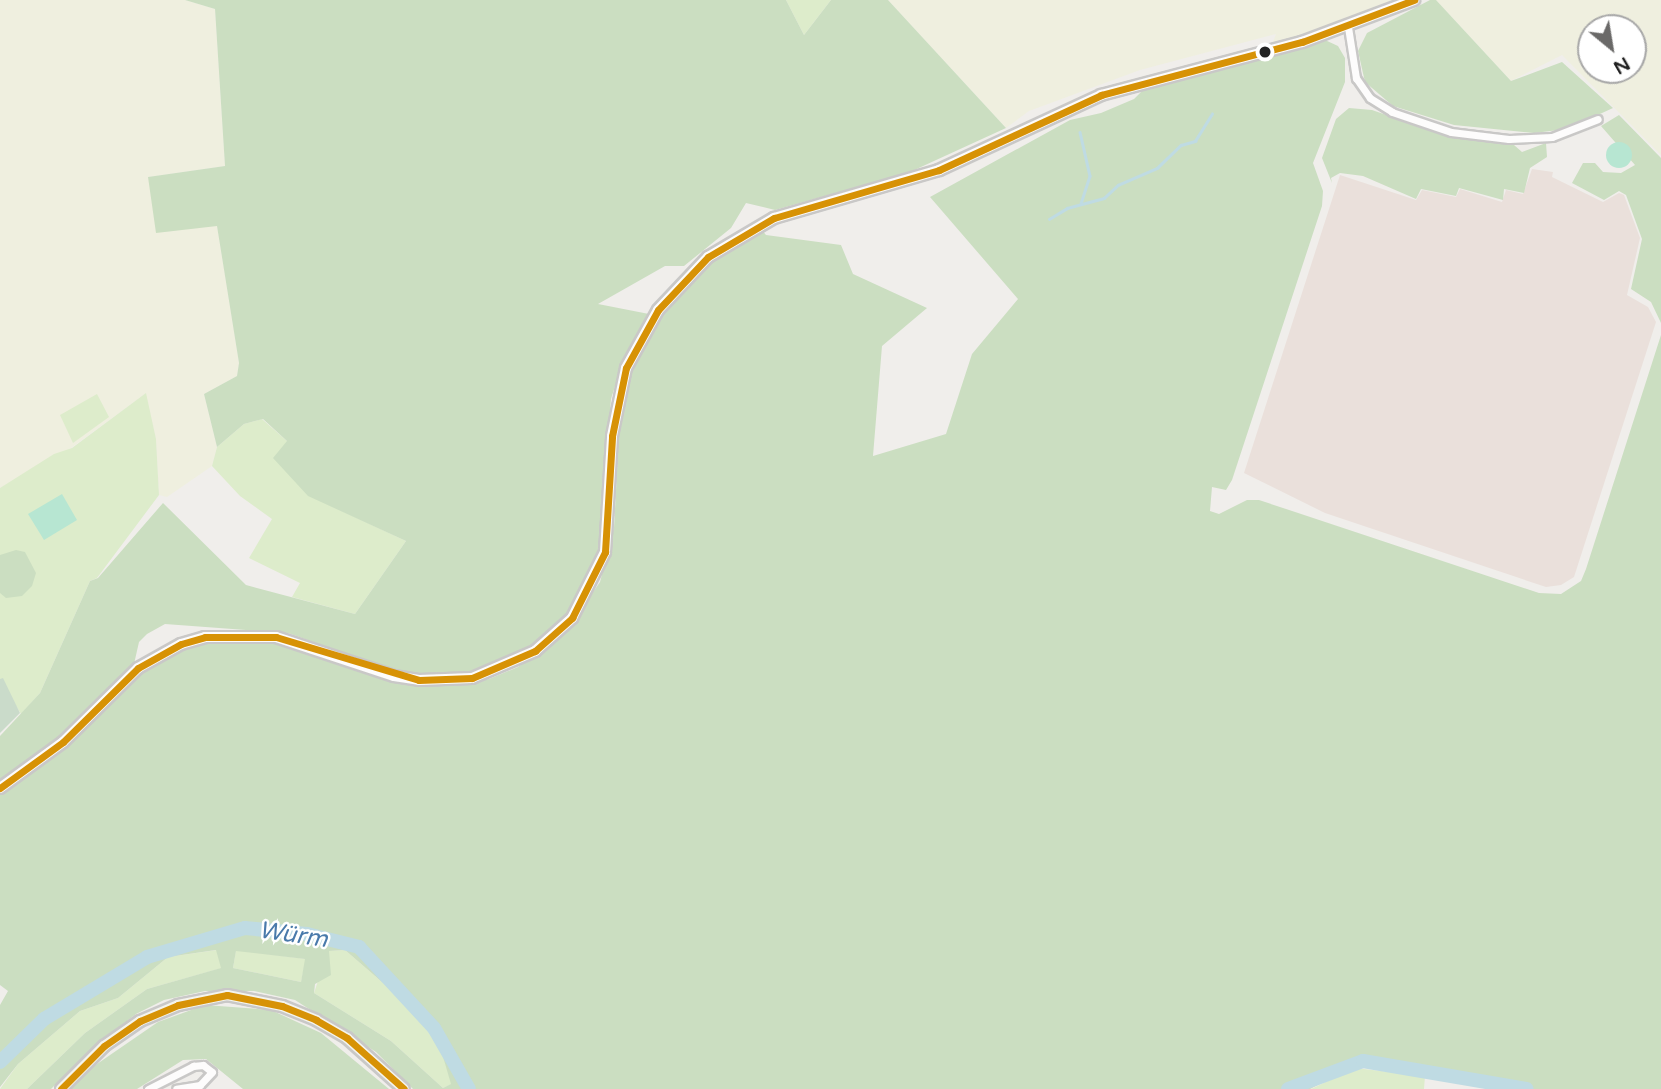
<!DOCTYPE html>
<html>
<head>
<meta charset="utf-8">
<style>
	body { margin:0 }
	#map { position:relative; width:1661px; height:1089px; overflow:hidden; background:#f0eeeb; font-family:"Varela Round",sans-serif }
	div>[style] { position:absolute }
	[style*='--x'] { left:calc(var(--x)*1px); top:calc(var(--y)*1px); width:calc(var(--w)*1px); rotate:calc(var(--a)*1deg) }
	.military>* { inset:0; background:#eae0db }
	.farmland>* { inset:0; background:#efefdf }
	.grass>* { inset:0; background:#ddeccb }
	.forest>* { inset:0; background:#cbdec1 }
	.cemetery>* { inset:0; background:#cadbca }
	.pitch>* { inset:0; background:#b7e6d2 }
	.round { border-radius:50% }
	.stream>* { height:2.5px; margin:-1.25px; padding:0 1.25px; transform-origin:1.25px; border-radius:1.25px; background:#bfdbe3 }
	.river>* { height:14px; margin:-7px; padding:0 7px; transform-origin:7px; border-radius:7px; background:#bfdbe3 }
	.roads { filter:drop-shadow(2px 0 #c9c8c7) drop-shadow(-2px 0 #c9c8c7) drop-shadow(0 2px #c9c8c7) drop-shadow(0 -2px #c9c8c7) }
	.minor>* { height:7px; margin:-3.5px; padding:0 3.5px; transform-origin:3.5px; border-radius:3.5px; background:#fdfcfc }
	.tertiary>* { height:10px; margin:-5px; padding:0 5px; transform-origin:5px; border-radius:5px; background:#fdfcfc }
	.secondary>* { height:10px; margin:-5px; padding:0 5px; transform-origin:5px; border-radius:5px; background:#f4f4ed }
	.bus-1>* { height:7px; margin:-3.5px; padding:0 3.5px; transform-origin:3.5px; border-radius:3.5px; background:#d79205 }
	.dots>* { width:19px; height:19px; translate:-50% -50%; box-sizing:border-box; border:4px solid #fff; border-radius:50% }
	span { translate:-50% -50%; white-space:nowrap; text-align:center; line-height:1.15; -webkit-text-stroke:5px #fff; paint-order:stroke }
	.water-label { font-size:24px; color:#4a7aab; font-style:italic }
	.north { position:absolute; left:1577px; top:14px; width:70px; height:70px; box-sizing:border-box; background:#fff; border:2px solid #a7a7a7; border-radius:50%; rotate:150deg; font-size:19px; font-weight:700; line-height:28px; text-align:center; color:#222 }
	.north::after { content:''; display:block; margin:auto; width:24px; height:32px; background:#6a6968; clip-path:polygon(50% 0,100% 100%,50% 72%,0 100%) }
</style>
</head>
<body>
<div id="map">
	<div class="military">
		<div style="clip-path:polygon(1532px 169px,1553px 172px,1552px 177px,1603px 202px,1619px 193px,1624px 195px,1640px 238px,1627px 295px,1648px 307px,1656px 322px,1574px 577px,1561px 585px,1546px 587px,1325px 513px,1244px 473px,1340px 175px,1416px 200px,1422px 190px,1456px 197px,1460px 189px,1502px 202px,1506px 190px,1523px 194px)"></div>
	</div>
	<div class="farmland">
		<div style="clip-path:polygon(0 0,185px 0,215px 9px,225px 166px,149px 177px,217px 225px,239px 363px,237px 376px,204px 394px,217px 447px,212px 466px,167px 497px,159px 495px,156px 439px,145px 394px,71px 448px,0 488px)"></div>
		<div style="clip-path:polygon(888px 0,1396px 0,1312px 32px,1273px 42px,1276px 34px,1140px 70px,1029px 111px,1006px 128px)"></div>
		<div style="clip-path:polygon(evenodd,1436px 0,1661px 0,1661px 155px,1562px 55px,1511px 81px,1436px 0,1591px 28px,1633px 28px,1633px 70px,1591px 70px,1591px 28px)"></div>
	</div>
	<div class="grass">
		<div style="clip-path:polygon(786px 0,831px 0,804px 35px)"></div>
		<div style="clip-path:polygon(146px 393px,156px 439px,159px 495px,97px 578px,90px 581px,40px 693px,21px 714px,0 679px,0 488px,54px 454px,72px 448px)"></div>
		<div style="clip-path:polygon(97px 394px,109px 417px,73px 443px,60px 415px)"></div>
		<div style="clip-path:polygon(262px 419px,287px 441px,308px 495px,406px 541px,355px 614px,292px 597px,300px 583px,249px 558px,272px 519px,240px 496px,212px 466px,217px 447px,244px 424px)"></div>
		<div style="clip-path:polygon(217px 950px,222px 968px,147px 989px,85px 1033px,27px 1089px,0 1089px,18px 1064px,80px 1011px,118px 998px,168px 957px)"></div>
		<div style="clip-path:polygon(236px 950px,306px 959px,301px 982px,233px 968px)"></div>
		<div style="clip-path:polygon(345px 950px,405px 1002px,439px 1043px,452px 1084px,443px 1088px,391px 1041px,314px 993px,328px 951px)"></div>
		<div style="clip-path:polygon(1355px 1068px,1425px 1076px,1424px 1089px,1311px 1089px)"></div>
	</div>
	<div class="forest">
		<div style="clip-path:polygon(185px 0,786px 0,804px 35px,831px 0,888px 0,1006px 128px,910px 172px,775px 210px,746px 203px,731px 228px,684px 266px,665px 266px,598px 304px,649px 314px,620px 370px,611px 399px,600px 544px,591px 575px,571px 611px,541px 640px,488px 669px,440px 677px,387px 668px,288px 633px,165px 624px,147px 634px,139px 642px,134px 664px,61px 736px,0 783px,0 736px,40px 693px,90px 581px,98px 578px,163px 503px,246px 585px,355px 614px,406px 541px,308px 496px,273px 458px,287px 441px,263px 419px,244px 424px,217px 447px,204px 394px,237px 376px,239px 363px,217px 226px,156px 233px,148px 177px,225px 166px,215px 9px)"></div>
		<div style="clip-path:polygon(1430px 0,1436px 0,1511px 81px,1562px 62px,1613px 108px,1567px 129px,1534px 133px,1454px 125px,1393px 106px,1365px 82px,1358px 51px,1367px 33px)"></div>
		<div style="clip-path:polygon(evenodd,1325px 40px,1338px 46px,1345px 58px,1345px 82px,1313px 163px,1323px 191px,1322px 206px,1232px 480px,1226px 490px,1212px 487px,1210px 511px,1219px 514px,1247px 500px,1259px 500px,1539px 593px,1561px 594px,1581px 581px,1586px 569px,1661px 335px,1661px 1089px,1512px 1089px,1355px 1066px,1310px 1089px,413px 1089px,376px 1052px,295px 1000px,254px 991px,205px 991px,164px 1000px,136px 1014px,91px 1049px,51px 1089px,27px 1089px,85px 1033px,147px 989px,221px 968px,216px 950px,168px 957px,118px 998px,80px 1011px,18px 1064px,0 1087px,0 1005px,8px 991px,0 985px,0 794px,51px 757px,151px 663px,191px 645px,216px 640px,285px 644px,397px 683px,424px 685px,451px 686px,489px 679px,518px 667px,563px 635px,600px 582px,614px 528px,620px 414px,630px 371px,658px 316px,719px 256px,761px 229px,766px 235px,841px 245px,853px 274px,927px 308px,882px 346px,873px 456px,946px 434px,972px 354px,1018px 299px,930px 197px,1070px 120px,1101px 113px,1134px 99px,1144px 89px,1325px 40px,345px 950px,405px 1002px,439px 1043px,451px 1084px,443px 1088px,391px 1041px,314px 993px,315px 984px,331px 975px,329px 951px,345px 950px,1325px 40px,236px 951px,305px 959px,301px 982px,233px 968px,236px 951px)"></div>
		<div style="clip-path:polygon(1349px 108px,1372px 110px,1441px 134px,1514px 145px,1522px 152px,1546px 143px,1547px 157px,1530px 168px,1524px 193px,1504px 189px,1503px 200px,1459px 188px,1456px 196px,1421px 189px,1416px 199px,1363px 176px,1340px 173px,1331px 178px,1332px 183px,1322px 158px,1336px 119px)"></div>
		<div style="clip-path:polygon(1619px 115px,1661px 158px,1661px 323px,1651px 302px,1631px 289px,1642px 239px,1626px 195px,1619px 191px,1604px 200px,1572px 183px,1583px 163px,1595px 163px,1603px 172px,1621px 173px,1635px 165px,1601px 126px)"></div>
		<div style="clip-path:polygon(16px 550px,25px 552px,36px 573px,32px 586px,22px 596px,6px 598px,0 593px,0 555px)"></div>
		<div style="clip-path:polygon(205px 1005px,271px 1010px,321px 1033px,389px 1089px,243px 1089px,206px 1059px,183px 1060px,137px 1089px,70px 1089px,81px 1075px,158px 1022px)"></div>
	</div>
	<div class="cemetery">
		<div style="clip-path:polygon(3px 678px,20px 713px,0 733px,0 679px)"></div>
	</div>
	<div class="pitch">
		<div class="round" style="left:1606px;top:142px;width:26px;height:26px"></div>
		<div style="clip-path:polygon(62px 494px,77px 520px,44px 540px,28px 514px)"></div>
	</div>
	<div class="stream">
		<div style="--x:1080;--y:132;--w:45;--a:77.2"></div>
		<div style="--x:1090;--y:176;--w:28;--a:108"></div>
		<div style="--x:1049;--y:219;--w:21;--a:-31"></div>
		<div style="--x:1067;--y:208;--w:38;--a:-15"></div>
		<div style="--x:1104;--y:198;--w:19;--a:-43"></div>
		<div style="--x:1118;--y:185;--w:43;--a:-23.6"></div>
		<div style="--x:1157;--y:168;--w:33;--a:-44"></div>
		<div style="--x:1181;--y:145;--w:15;--a:-16"></div>
		<div style="--x:1195;--y:141;--w:32;--a:-58"></div>
	</div>
	<div class="river">
		<div style="--x:0;--y:1062;--w:62;--a:-44.3"></div>
		<div style="--x:44;--y:1019;--w:120;--a:-31"></div>
		<div style="--x:147;--y:957;--w:102;--a:-16.5"></div>
		<div style="--x:245;--y:928;--w:62;--a:5.5"></div>
		<div style="--x:307;--y:934;--w:54;--a:14"></div>
		<div style="--x:359;--y:947;--w:110;--a:47.2"></div>
		<div style="--x:434;--y:1028;--w:70;--a:60.2"></div>
		<div style="--x:1288;--y:1089;--w:80;--a:-20.5"></div>
		<div style="--x:1363;--y:1061;--w:166;--a:9.7"></div>
	</div>
	<div class="roads">
		<div class="minor">
			<div style="--x:1348;--y:27;--w:52;--a:81.1"></div>
			<div style="--x:1356;--y:78;--w:24;--a:55"></div>
			<div style="--x:1370;--y:98;--w:26;--a:32"></div>
			<div style="--x:1392;--y:112;--w:62;--a:18.7"></div>
			<div style="--x:1451;--y:132;--w:58;--a:6.9"></div>
			<div style="--x:1509;--y:139;--w:43;--a:-2.7"></div>
			<div style="--x:1552;--y:137;--w:49;--a:-21.4"></div>
			<div style="--x:148;--y:1089;--w:51;--a:-27.1"></div>
			<div style="--x:193;--y:1066;--w:10;--a:-6"></div>
			<div style="--x:203;--y:1065;--w:11;--a:38"></div>
			<div style="--x:212;--y:1072;--w:18;--a:133"></div>
			<div style="--x:200;--y:1085;--w:24;--a:171"></div>
		</div>
		<div class="tertiary">
			<div style="--x:0;--y:788;--w:78;--a:-36.1"></div>
			<div style="--x:63;--y:742;--w:105;--a:-44.6"></div>
			<div style="--x:138;--y:668;--w:49;--a:-29.2"></div>
			<div style="--x:181;--y:644;--w:25;--a:-16"></div>
			<div style="--x:205;--y:637;--w:71;--a:0"></div>
			<div style="--x:276;--y:637;--w:124;--a:18.3"></div>
			<div style="--x:394;--y:676;--w:25;--a:9"></div>
			<div style="--x:419;--y:680;--w:53;--a:-2.2"></div>
			<div style="--x:472;--y:678;--w:69;--a:-23.2"></div>
			<div style="--x:535;--y:651;--w:50;--a:-41.7"></div>
			<div style="--x:572;--y:618;--w:74;--a:-63.4"></div>
			<div style="--x:605;--y:552;--w:116;--a:-86.5"></div>
			<div style="--x:612;--y:436;--w:69;--a:-78.4"></div>
			<div style="--x:626;--y:368;--w:66;--a:-61.1"></div>
			<div style="--x:658;--y:310;--w:73;--a:-46.7"></div>
			<div style="--x:708;--y:257;--w:77;--a:-30.6"></div>
			<div style="--x:774;--y:218;--w:172;--a:-16.2"></div>
			<div style="--x:939;--y:170;--w:179;--a:-24.8"></div>
			<div style="--x:1101;--y:95;--w:208;--a:-14.8"></div>
			<div style="--x:1302;--y:42;--w:120;--a:-20.6"></div>
		</div>
		<div class="secondary">
			<div style="--x:61;--y:1089;--w:61;--a:-45"></div>
			<div style="--x:104;--y:1046;--w:44;--a:-34.8"></div>
			<div style="--x:140;--y:1021;--w:41;--a:-22.8"></div>
			<div style="--x:178;--y:1005;--w:50;--a:-11.5"></div>
			<div style="--x:227;--y:995;--w:56;--a:11.3"></div>
			<div style="--x:282;--y:1006;--w:37;--a:22"></div>
			<div style="--x:316;--y:1020;--w:36;--a:30"></div>
			<div style="--x:347;--y:1038;--w:76;--a:41.8"></div>
		</div>
	</div>
	<div class="bus-1">
		<div style="--x:0;--y:788;--w:78;--a:-36.1"></div>
		<div style="--x:63;--y:742;--w:105;--a:-44.6"></div>
		<div style="--x:138;--y:668;--w:49;--a:-29.2"></div>
		<div style="--x:181;--y:644;--w:25;--a:-16"></div>
		<div style="--x:205;--y:637;--w:71;--a:0"></div>
		<div style="--x:276;--y:637;--w:149;--a:16.7"></div>
		<div style="--x:419;--y:680;--w:53;--a:-2.2"></div>
		<div style="--x:472;--y:678;--w:69;--a:-23.2"></div>
		<div style="--x:535;--y:651;--w:50;--a:-41.7"></div>
		<div style="--x:572;--y:618;--w:74;--a:-63.4"></div>
		<div style="--x:605;--y:552;--w:116;--a:-86.5"></div>
		<div style="--x:612;--y:436;--w:69;--a:-78.4"></div>
		<div style="--x:626;--y:368;--w:66;--a:-61.1"></div>
		<div style="--x:658;--y:310;--w:73;--a:-46.7"></div>
		<div style="--x:708;--y:257;--w:77;--a:-30.6"></div>
		<div style="--x:774;--y:218;--w:172;--a:-16.2"></div>
		<div style="--x:939;--y:170;--w:179;--a:-24.8"></div>
		<div style="--x:1101;--y:95;--w:208;--a:-14.8"></div>
		<div style="--x:1302;--y:42;--w:120;--a:-20.6"></div>
		<div style="--x:61;--y:1089;--w:61;--a:-45"></div>
		<div style="--x:104;--y:1046;--w:44;--a:-34.8"></div>
		<div style="--x:140;--y:1021;--w:41;--a:-22.8"></div>
		<div style="--x:178;--y:1005;--w:50;--a:-11.5"></div>
		<div style="--x:227;--y:995;--w:56;--a:11.3"></div>
		<div style="--x:282;--y:1006;--w:37;--a:22"></div>
		<div style="--x:316;--y:1020;--w:36;--a:30"></div>
		<div style="--x:347;--y:1038;--w:76;--a:41.8"></div>
	</div>
	<div class="dots">
		<div style="left:1265px;top:52px;background:#222"></div>
	</div>
	<div class="water-label">
		<span style="left:293px;top:935px;rotate:8deg">Würm</span>
	</div>
	<div class="north">N</div>
</div>
</body>
</html>
